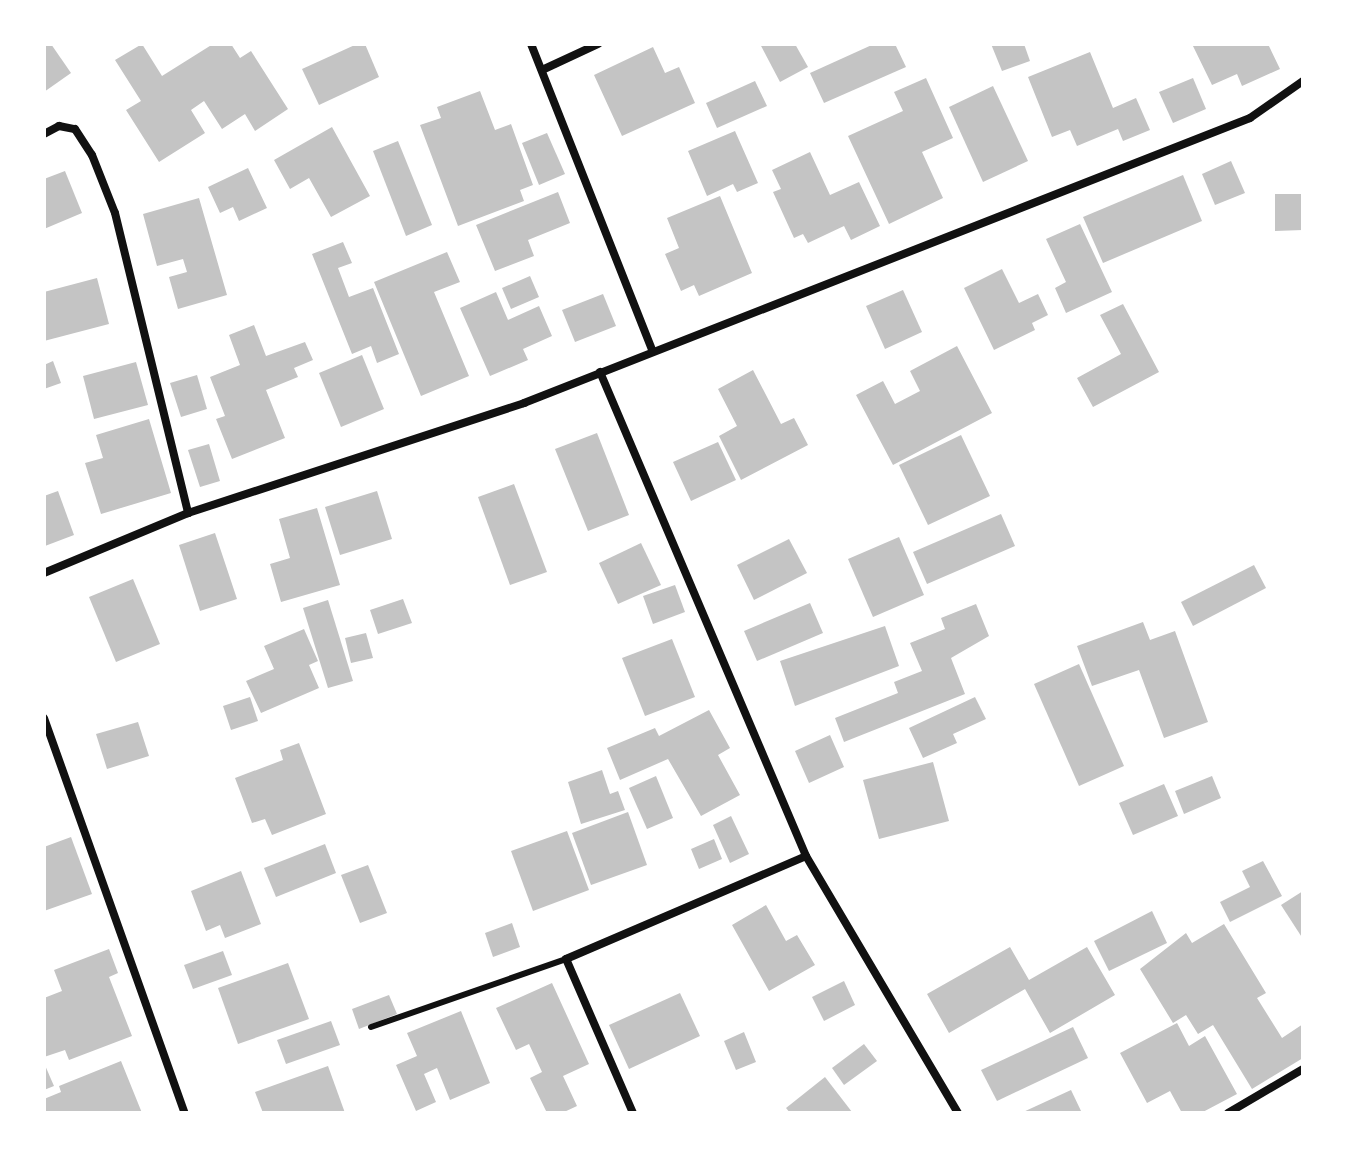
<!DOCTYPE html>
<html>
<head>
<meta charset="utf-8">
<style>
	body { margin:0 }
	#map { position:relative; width:1347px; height:1157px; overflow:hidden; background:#fff; font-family:Mulish,sans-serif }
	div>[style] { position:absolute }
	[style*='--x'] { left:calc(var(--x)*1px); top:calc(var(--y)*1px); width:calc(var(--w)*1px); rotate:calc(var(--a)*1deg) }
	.building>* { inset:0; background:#c4c4c4 }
	.service>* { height:6px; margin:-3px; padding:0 3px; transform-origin:3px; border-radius:3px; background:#111 }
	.minor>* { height:8px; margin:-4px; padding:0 4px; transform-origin:4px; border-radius:4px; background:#111 }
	span { translate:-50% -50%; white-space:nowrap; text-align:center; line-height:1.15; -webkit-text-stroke:7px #fff; paint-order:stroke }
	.frame { position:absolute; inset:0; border:46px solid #fff; pointer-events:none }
</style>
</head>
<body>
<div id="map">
	<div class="building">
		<div style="clip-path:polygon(51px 44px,71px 73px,44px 92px,44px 45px)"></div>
		<div style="clip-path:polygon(142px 44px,162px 76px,213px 44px,231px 44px,240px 58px,251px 51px,288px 109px,255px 131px,245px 114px,222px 129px,204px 101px,191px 110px,205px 133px,159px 162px,126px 110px,141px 101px,115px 60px)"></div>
		<div style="clip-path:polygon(357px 44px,365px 44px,379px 77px,319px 105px,302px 69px)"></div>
		<div style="clip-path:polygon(760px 44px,795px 44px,808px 67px,780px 82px)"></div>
		<div style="clip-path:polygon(874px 44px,895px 44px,906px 67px,824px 103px,810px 73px)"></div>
		<div style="clip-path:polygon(991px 44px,1024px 44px,1030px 61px,1002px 71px)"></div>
		<div style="clip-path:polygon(1192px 44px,1268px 44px,1280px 69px,1242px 86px,1237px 74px,1212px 85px)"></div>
		<div style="clip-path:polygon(653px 47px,665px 73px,679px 67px,695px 103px,622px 136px,594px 75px)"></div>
		<div style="clip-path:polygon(1090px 52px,1113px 108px,1136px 98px,1150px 130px,1123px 141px,1118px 129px,1077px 146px,1070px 130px,1052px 137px,1028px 77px)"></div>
		<div style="clip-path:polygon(926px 78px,953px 138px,922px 152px,943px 198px,889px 224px,848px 136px,903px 111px,894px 92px)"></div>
		<div style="clip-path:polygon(1193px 78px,1206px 109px,1173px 123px,1159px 92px)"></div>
		<div style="clip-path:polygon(755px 81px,767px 106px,717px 128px,706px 103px)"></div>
		<div style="clip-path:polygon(993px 86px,1028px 161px,983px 182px,949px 107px)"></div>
		<div style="clip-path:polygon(480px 91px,495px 130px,511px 124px,533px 185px,520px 190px,524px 201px,458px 226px,420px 125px,441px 118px,437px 107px)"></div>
		<div style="clip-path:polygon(332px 127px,370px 196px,331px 217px,309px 178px,290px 189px,274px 160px)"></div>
		<div style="clip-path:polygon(735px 131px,758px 183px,737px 192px,733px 184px,707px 196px,688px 151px)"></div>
		<div style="clip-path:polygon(547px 133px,565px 174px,539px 185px,522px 143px)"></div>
		<div style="clip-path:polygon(398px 141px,432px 225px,406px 236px,373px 151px)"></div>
		<div style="clip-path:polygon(810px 152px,830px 195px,859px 182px,880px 226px,851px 240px,844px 226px,808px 243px,803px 234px,794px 238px,773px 192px,781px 189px,772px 170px)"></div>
		<div style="clip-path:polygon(1231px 161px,1245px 193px,1215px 205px,1202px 174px)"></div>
		<div style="clip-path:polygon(248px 168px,267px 208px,239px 221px,233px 207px,220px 213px,208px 187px)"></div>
		<div style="clip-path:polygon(65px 171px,82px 213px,44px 229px,44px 179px)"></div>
		<div style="clip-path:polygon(1183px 175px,1202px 221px,1103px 263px,1083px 217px)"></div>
		<div style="clip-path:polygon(558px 192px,570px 223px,528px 240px,534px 256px,495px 271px,476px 225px)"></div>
		<div style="clip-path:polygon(1275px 194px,1303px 194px,1303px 230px,1275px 231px)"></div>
		<div style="clip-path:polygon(720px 196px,752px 273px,699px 296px,694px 285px,681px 291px,665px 254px,679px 248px,667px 218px)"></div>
		<div style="clip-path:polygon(199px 198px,227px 295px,178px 309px,169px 277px,187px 272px,183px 259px,157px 266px,143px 214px)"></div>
		<div style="clip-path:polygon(1080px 224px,1112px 292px,1066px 313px,1055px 288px,1066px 282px,1046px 239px)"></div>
		<div style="clip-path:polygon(343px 242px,352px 263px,338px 268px,349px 297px,373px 288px,399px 354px,377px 363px,371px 346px,352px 354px,312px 254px)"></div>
		<div style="clip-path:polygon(447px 252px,460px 282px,434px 292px,469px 376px,421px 396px,374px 282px)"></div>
		<div style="clip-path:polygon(1002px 269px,1019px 303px,1038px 294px,1048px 315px,1032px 323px,1035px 330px,994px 350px,964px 288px)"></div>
		<div style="clip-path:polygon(530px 276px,539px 297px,511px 309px,502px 288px)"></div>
		<div style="clip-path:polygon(97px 278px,109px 324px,44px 341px,44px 292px)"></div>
		<div style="clip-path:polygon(903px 290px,922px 332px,885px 349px,866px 306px)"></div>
		<div style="clip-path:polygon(496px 292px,508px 320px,539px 306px,552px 336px,523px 349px,528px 360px,490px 376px,460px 308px)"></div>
		<div style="clip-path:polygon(603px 294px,616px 326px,575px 342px,562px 310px)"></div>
		<div style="clip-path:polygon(1123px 304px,1159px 372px,1093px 407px,1077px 378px,1121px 354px,1100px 315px)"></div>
		<div style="clip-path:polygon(254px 325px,266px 356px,305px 342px,313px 360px,294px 368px,298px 377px,266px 390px,285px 438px,232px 459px,216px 419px,225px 416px,210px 377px,240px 365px,229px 335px)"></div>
		<div style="clip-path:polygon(957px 346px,992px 413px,893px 465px,856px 395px,883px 381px,895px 404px,920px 391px,910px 371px)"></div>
		<div style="clip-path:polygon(362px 355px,384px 409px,341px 427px,319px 373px)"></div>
		<div style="clip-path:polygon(53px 361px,61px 383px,44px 389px,44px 365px)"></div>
		<div style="clip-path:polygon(136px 362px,148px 405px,94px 419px,83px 376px)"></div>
		<div style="clip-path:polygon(753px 370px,781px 424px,794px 418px,808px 445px,741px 480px,719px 436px,737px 426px,718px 389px)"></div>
		<div style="clip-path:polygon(197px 375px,207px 409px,181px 417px,170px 383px)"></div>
		<div style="clip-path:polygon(149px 419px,171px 493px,101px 514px,85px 463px,103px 458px,96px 435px)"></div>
		<div style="clip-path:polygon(597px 433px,629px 515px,588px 531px,555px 449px)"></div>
		<div style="clip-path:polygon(961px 435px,990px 496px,928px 525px,899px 465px)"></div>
		<div style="clip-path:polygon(718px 442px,736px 480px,691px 501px,673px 462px)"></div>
		<div style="clip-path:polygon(209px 444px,220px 481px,200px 487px,188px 450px)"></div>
		<div style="clip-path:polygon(514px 484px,547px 572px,510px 585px,478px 497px)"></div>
		<div style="clip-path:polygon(58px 491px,74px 535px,45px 546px,44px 496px)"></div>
		<div style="clip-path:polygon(377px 491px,392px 539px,340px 555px,325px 507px)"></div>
		<div style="clip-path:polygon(317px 508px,340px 585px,281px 602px,270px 564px,290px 558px,279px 519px)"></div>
		<div style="clip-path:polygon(1001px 514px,1015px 546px,927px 584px,913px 552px)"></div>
		<div style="clip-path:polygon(215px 533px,237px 599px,200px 611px,179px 545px)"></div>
		<div style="clip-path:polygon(899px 537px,924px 595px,873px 617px,848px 559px)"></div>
		<div style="clip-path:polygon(789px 539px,807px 573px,754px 600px,737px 565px)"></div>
		<div style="clip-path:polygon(641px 543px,661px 585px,618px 604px,599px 563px)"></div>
		<div style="clip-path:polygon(1254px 565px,1266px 588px,1193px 626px,1181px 602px)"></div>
		<div style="clip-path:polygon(133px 579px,160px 644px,116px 662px,89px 597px)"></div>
		<div style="clip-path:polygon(675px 585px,685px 612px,653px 624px,643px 596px)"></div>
		<div style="clip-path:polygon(403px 599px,412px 623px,378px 634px,370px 610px)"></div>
		<div style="clip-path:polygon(328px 600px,353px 681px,328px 688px,303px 608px)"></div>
		<div style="clip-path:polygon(810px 603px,823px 633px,757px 661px,744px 631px)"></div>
		<div style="clip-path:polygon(976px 604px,989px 636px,951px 658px,965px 694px,844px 742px,835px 718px,898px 693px,894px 682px,922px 671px,910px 643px,945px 629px,941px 618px)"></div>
		<div style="clip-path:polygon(1143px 622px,1150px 640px,1175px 631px,1208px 722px,1164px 738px,1139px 670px,1092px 686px,1077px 646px)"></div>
		<div style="clip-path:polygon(885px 626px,899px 666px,795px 706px,780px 661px)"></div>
		<div style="clip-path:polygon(304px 629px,318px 661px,309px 665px,319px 688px,261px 713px,246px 681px,274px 669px,264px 646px)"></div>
		<div style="clip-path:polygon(366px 633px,373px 658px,351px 663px,345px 638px)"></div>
		<div style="clip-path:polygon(672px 639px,695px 697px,645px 716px,622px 658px)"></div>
		<div style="clip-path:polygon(1079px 664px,1124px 766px,1079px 786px,1034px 684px)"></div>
		<div style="clip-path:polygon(250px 697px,258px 721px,231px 730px,223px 706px)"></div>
		<div style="clip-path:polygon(975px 697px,986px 719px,953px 734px,957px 743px,923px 758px,909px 728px)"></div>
		<div style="clip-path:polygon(709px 710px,730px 748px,718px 755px,740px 795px,701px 816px,668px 759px,620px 780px,607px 748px,655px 728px,659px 736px)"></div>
		<div style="clip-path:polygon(138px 722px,149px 756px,107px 769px,96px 734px)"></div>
		<div style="clip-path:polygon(830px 735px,844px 767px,809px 783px,795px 751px)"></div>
		<div style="clip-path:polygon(299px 743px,326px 814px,272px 835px,265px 819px,252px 823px,235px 778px,283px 760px,280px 750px)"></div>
		<div style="clip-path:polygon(933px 762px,949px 821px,879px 839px,863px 780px)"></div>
		<div style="clip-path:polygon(602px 770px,610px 794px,618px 791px,625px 810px,581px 824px,568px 782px)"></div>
		<div style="clip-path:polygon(656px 776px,673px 818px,647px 829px,629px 788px)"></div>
		<div style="clip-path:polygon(1212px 776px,1221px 798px,1184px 814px,1175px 791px)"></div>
		<div style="clip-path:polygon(1164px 784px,1178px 816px,1133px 835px,1119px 803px)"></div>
		<div style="clip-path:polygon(628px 812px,647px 865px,591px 885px,572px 833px)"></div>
		<div style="clip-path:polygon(731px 816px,749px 854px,730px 863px,713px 825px)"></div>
		<div style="clip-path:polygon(567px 831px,589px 890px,533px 911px,511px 851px)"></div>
		<div style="clip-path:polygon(71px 837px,92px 894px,44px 911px,44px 847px)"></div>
		<div style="clip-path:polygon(714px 839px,722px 859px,699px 869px,691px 849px)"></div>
		<div style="clip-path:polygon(325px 844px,336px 873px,276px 897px,264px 868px)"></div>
		<div style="clip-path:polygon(1263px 861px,1282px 896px,1230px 922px,1220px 902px,1250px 887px,1242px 871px)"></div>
		<div style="clip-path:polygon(368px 865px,387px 913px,360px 923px,341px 875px)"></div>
		<div style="clip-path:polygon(241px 871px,261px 924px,225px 938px,220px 925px,206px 931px,191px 891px)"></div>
		<div style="clip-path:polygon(1303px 891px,1303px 939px,1281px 905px)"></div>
		<div style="clip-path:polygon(766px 905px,786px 941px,797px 935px,815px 965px,769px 991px,732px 925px)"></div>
		<div style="clip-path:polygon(1152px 911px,1167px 943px,1109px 971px,1094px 941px)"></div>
		<div style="clip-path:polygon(512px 923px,520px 947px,493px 957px,485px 933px)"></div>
		<div style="clip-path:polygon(1224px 924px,1266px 993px,1257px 998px,1282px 1038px,1303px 1024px,1303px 1058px,1252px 1089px,1213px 1025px,1198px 1034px,1186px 1015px,1173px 1023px,1140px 969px,1186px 933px,1192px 943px)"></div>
		<div style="clip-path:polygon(1010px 947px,1029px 980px,1087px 947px,1115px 995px,1050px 1033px,1025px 989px,949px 1033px,927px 994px)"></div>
		<div style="clip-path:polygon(109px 949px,118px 973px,109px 977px,132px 1036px,69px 1060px,65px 1050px,44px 1057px,44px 998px,62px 991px,54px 970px)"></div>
		<div style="clip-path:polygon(223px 951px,232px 975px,193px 989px,184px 965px)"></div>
		<div style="clip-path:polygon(288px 963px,309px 1019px,238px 1044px,218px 988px)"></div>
		<div style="clip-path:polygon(844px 981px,855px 1005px,824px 1021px,812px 997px)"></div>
		<div style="clip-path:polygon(552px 983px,589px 1064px,563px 1076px,577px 1106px,562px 1113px,547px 1113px,530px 1078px,542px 1072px,529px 1044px,516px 1050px,496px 1008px)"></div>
		<div style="clip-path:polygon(680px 993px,700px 1036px,629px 1069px,609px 1025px)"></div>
		<div style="clip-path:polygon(389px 995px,397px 1014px,359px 1029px,352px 1009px)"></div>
		<div style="clip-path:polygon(461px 1011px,490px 1083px,450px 1100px,437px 1068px,424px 1074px,436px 1102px,416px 1111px,396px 1065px,417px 1056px,407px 1033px)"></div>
		<div style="clip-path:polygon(331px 1021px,340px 1045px,286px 1064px,277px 1040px)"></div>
		<div style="clip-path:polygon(1177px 1023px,1189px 1046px,1205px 1036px,1237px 1094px,1201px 1113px,1182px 1113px,1170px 1091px,1147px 1103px,1120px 1053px)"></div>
		<div style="clip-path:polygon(1073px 1027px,1088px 1058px,997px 1101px,981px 1070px)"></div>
		<div style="clip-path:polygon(744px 1032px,756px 1062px,736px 1070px,724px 1041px)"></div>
		<div style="clip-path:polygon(864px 1044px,877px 1061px,844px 1085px,832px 1068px)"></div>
		<div style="clip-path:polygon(121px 1061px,142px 1113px,44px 1113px,44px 1099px,61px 1092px,59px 1086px)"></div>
		<div style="clip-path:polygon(44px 1063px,54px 1086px,44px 1090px)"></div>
		<div style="clip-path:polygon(328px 1066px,345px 1113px,263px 1113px,255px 1092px)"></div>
		<div style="clip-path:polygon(825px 1077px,852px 1112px,790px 1113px,786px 1108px)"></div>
		<div style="clip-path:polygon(1071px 1090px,1082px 1113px,1021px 1113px)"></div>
	</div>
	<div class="service">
		<div style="--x:371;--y:1027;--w:207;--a:-19.2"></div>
	</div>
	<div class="minor">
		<div style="--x:531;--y:44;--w:331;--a:68.4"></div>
		<div style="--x:542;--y:70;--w:62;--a:-24.9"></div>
		<div style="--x:44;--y:134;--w:17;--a:-28"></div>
		<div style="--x:59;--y:126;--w:16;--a:11"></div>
		<div style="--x:75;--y:129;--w:31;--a:57"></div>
		<div style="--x:92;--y:155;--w:62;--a:68.4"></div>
		<div style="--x:115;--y:213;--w:309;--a:76.3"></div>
		<div style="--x:600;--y:372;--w:526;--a:66.94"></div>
		<div style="--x:806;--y:856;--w:299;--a:59.4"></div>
		<div style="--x:44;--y:573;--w:156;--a:-22.6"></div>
		<div style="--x:188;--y:513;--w:354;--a:-18.1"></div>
		<div style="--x:524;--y:403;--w:780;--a:-21.43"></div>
		<div style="--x:1250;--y:118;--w:65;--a:-34.9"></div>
		<div style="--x:44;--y:718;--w:419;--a:70.4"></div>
		<div style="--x:633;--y:1113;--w:168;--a:-113.5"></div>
		<div style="--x:566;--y:959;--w:261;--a:-23.2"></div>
		<div style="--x:1228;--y:1113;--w:87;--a:-30.4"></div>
	</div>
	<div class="frame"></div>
</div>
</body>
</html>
